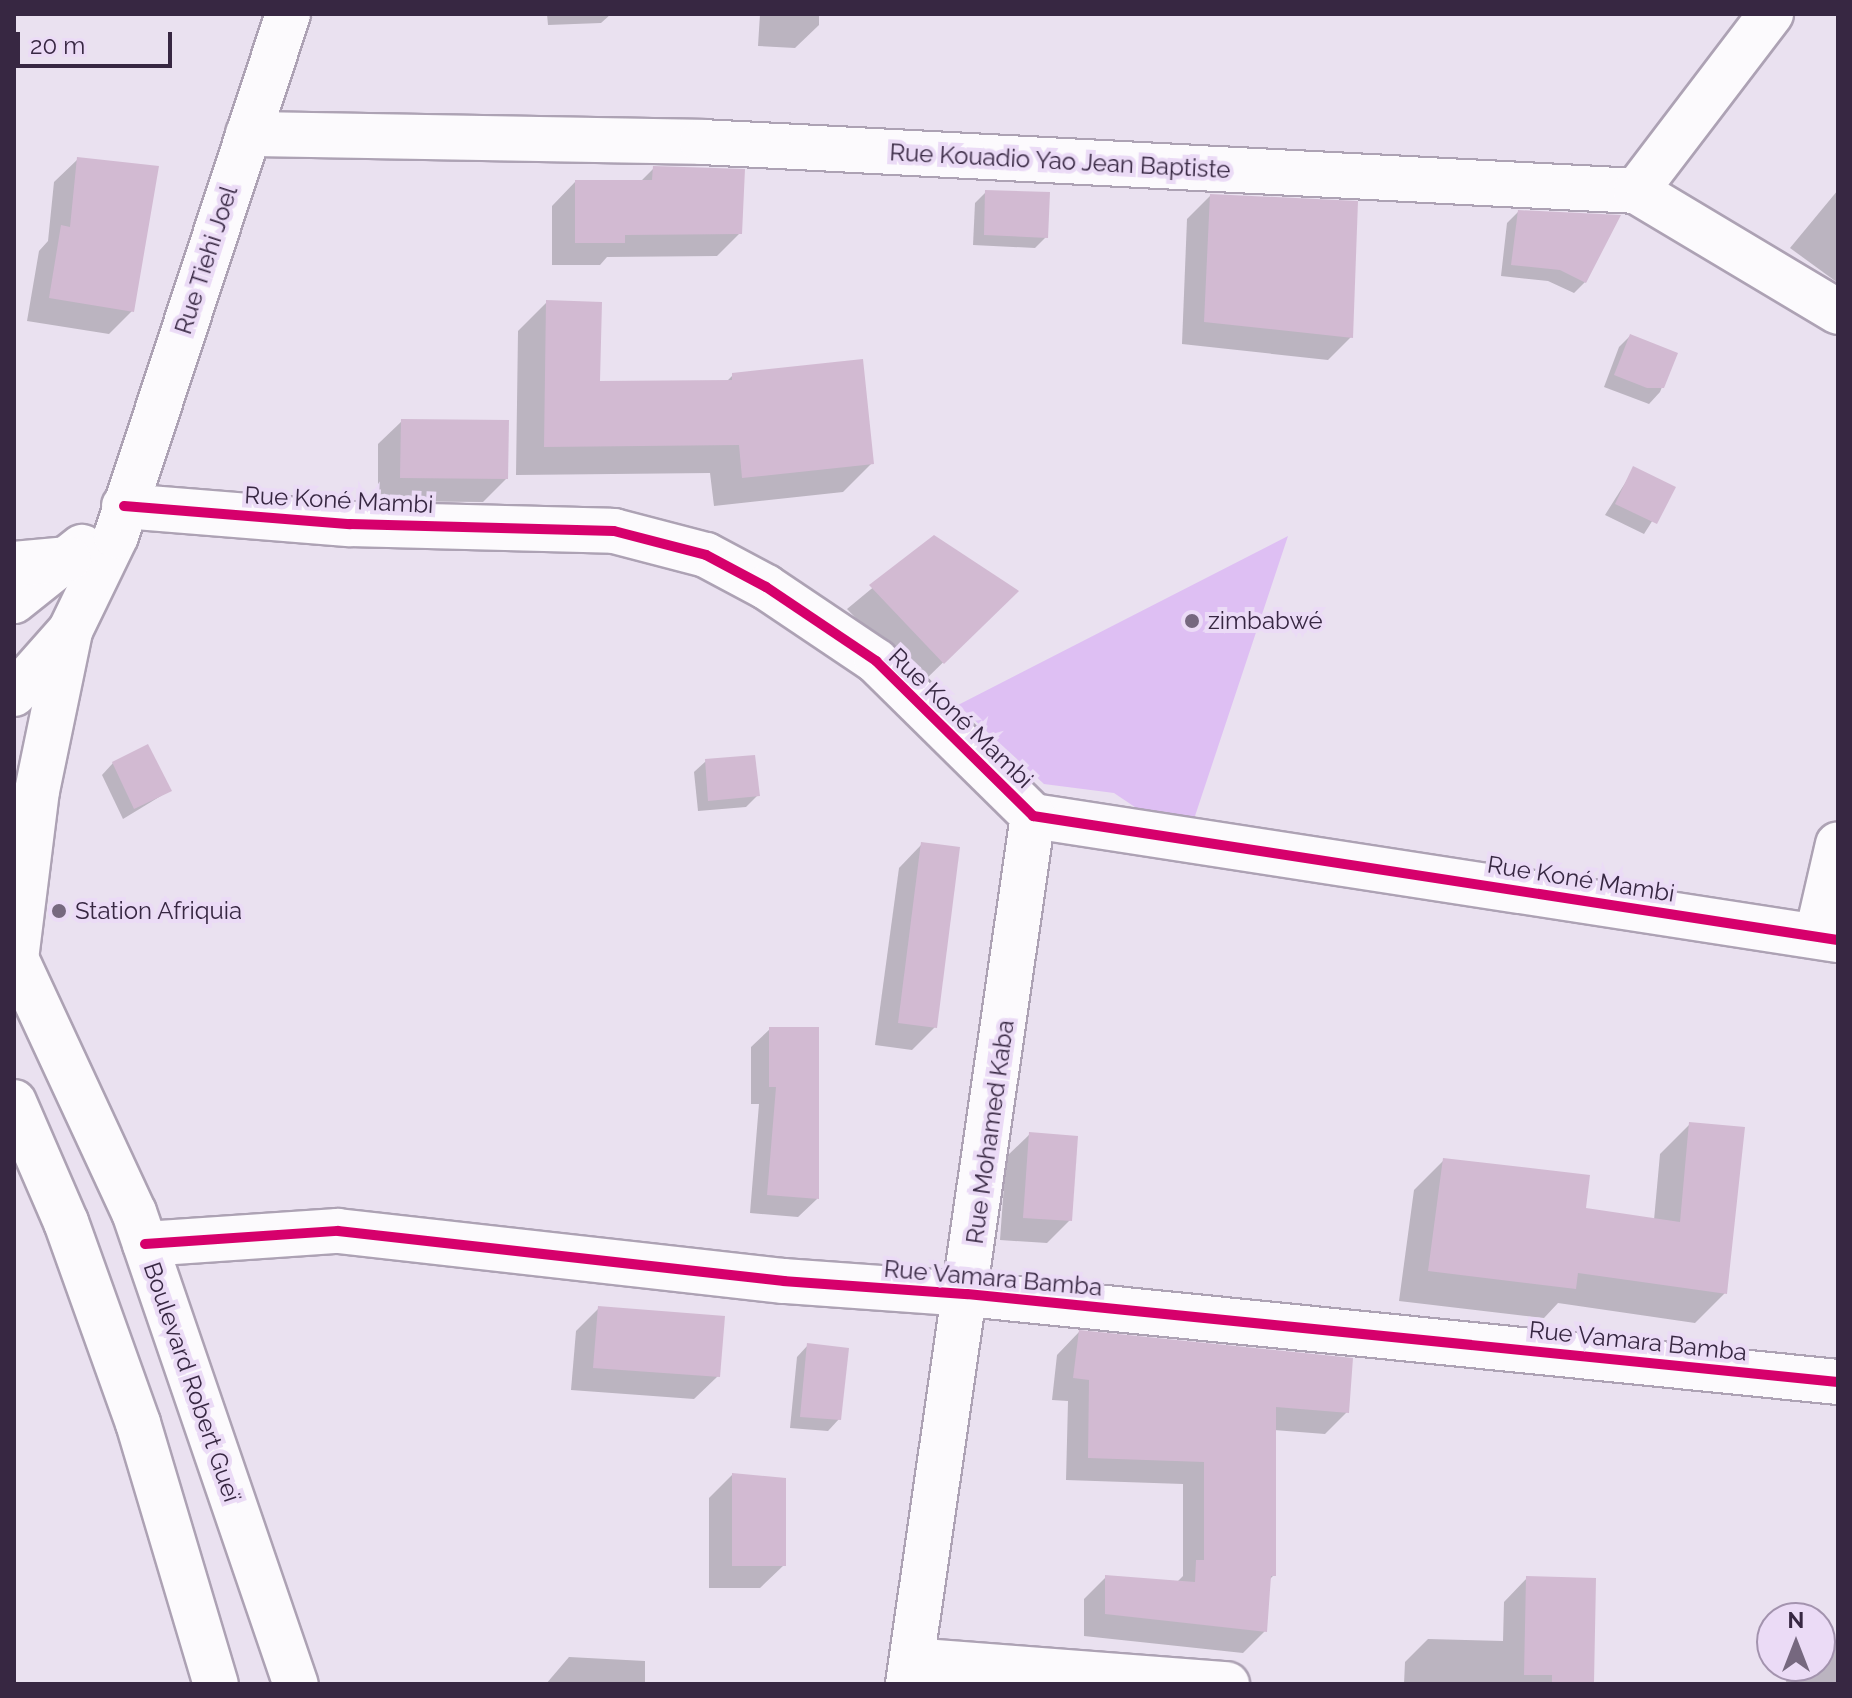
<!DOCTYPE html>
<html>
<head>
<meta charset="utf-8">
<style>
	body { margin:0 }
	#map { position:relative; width:1852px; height:1698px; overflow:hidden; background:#eae1f0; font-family:Raleway,sans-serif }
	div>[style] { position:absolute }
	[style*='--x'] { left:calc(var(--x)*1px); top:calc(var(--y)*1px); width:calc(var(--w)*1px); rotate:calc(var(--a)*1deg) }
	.green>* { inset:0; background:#debff3 }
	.shadow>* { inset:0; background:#0003 }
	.building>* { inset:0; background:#d2bad2 }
	.roads { filter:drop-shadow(2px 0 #ada2b4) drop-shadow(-2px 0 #ada2b4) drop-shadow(0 2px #ada2b4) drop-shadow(0 -2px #ada2b4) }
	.street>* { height:44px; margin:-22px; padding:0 22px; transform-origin:22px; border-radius:22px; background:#fcfafd }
	.secondary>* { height:44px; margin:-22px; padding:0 22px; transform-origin:22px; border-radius:22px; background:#fcfafd }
	.cycleway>* { height:10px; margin:-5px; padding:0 5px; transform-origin:5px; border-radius:5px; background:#d6006c }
	.dots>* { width:22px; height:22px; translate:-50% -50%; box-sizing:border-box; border:4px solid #ebdbf6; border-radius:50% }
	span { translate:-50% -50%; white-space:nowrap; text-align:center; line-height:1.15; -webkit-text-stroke:8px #ebdbf6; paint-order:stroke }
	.street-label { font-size:24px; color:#372742 }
	.poi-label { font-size:24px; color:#372742 }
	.left { translate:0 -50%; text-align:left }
	.frame { position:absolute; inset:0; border:16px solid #372742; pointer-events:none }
	.north { position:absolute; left:1756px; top:1602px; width:80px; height:80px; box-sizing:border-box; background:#ebdbf6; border:2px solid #a393ae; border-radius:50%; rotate:0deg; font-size:22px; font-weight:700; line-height:32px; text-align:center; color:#372742 }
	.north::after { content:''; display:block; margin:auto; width:28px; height:36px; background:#76687f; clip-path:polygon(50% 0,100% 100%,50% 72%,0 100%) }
	.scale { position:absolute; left:16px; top:32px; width:156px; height:36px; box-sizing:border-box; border:4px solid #372742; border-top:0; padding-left:10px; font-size:24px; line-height:28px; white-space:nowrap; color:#372742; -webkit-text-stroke:6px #ebdbf6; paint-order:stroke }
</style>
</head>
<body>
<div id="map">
	<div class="green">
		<div style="clip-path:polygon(1288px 536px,1194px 819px,1181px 838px,1114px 793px,1044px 784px,958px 705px)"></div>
	</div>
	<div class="shadow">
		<div style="clip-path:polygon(547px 14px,611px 14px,601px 23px,548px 25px)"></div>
		<div style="clip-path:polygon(760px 14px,819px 14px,819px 25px,795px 48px,758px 46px)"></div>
		<div style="clip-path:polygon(78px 159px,132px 311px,109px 334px,27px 321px,39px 251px,48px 241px,54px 182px)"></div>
		<div style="clip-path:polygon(654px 168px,740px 233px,717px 256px,607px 257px,600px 265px,552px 265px,552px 206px,575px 182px,640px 182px)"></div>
		<div style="clip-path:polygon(1838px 190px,1838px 283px,1790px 248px)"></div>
		<div style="clip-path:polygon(986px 192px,1046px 237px,1035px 248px,973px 245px,975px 203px)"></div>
		<div style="clip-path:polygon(1210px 196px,1351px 337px,1328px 360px,1182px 344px,1187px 219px)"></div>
		<div style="clip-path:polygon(1518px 212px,1585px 282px,1574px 293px,1548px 281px,1501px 276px,1507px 223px)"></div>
		<div style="clip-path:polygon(547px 302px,598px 383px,726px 382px,733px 375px,872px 463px,843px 492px,714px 506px,710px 473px,516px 475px,518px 331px)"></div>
		<div style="clip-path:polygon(1630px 336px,1675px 354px,1660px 392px,1649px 404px,1604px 387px,1619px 347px)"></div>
		<div style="clip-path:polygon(402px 421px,507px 478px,483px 502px,378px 501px,378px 444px)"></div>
		<div style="clip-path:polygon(1634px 469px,1673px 488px,1644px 534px,1605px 515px)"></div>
		<div style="clip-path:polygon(934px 537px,1016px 591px,920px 685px,847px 609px)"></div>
		<div style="clip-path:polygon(706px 761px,757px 796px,746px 807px,698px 811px,694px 772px)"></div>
		<div style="clip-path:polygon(113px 763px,169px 791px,123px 819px,102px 775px)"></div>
		<div style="clip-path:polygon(922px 844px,935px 1027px,912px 1050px,875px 1045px,899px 868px)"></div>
		<div style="clip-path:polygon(770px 1029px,817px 1199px,798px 1217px,750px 1213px,759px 1104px,751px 1104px,751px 1047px)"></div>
		<div style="clip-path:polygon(1690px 1124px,1725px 1293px,1695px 1323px,1558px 1303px,1544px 1318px,1399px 1301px,1414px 1190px,1444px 1160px,1584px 1210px,1654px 1220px,1660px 1154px)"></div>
		<div style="clip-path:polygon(1030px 1134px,1070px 1220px,1047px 1243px,1000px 1240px,1006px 1157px)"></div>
		<div style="clip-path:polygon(599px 1308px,718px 1376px,694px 1399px,571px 1390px,576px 1331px)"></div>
		<div style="clip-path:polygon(1079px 1332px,1347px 1412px,1325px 1434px,1274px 1430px,1274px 1575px,1269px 1580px,1265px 1631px,1243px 1653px,1084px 1636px,1084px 1599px,1106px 1577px,1177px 1582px,1183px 1576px,1183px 1484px,1066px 1480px,1068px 1401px,1052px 1400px,1057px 1355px)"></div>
		<div style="clip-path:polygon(808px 1345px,839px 1419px,828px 1431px,790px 1428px,797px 1357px)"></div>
		<div style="clip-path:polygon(732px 1475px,784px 1565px,760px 1588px,709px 1588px,709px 1498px)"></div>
		<div style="clip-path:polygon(1527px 1578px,1590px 1684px,1404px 1684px,1405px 1662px,1428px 1639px,1503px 1641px,1504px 1602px)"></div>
		<div style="clip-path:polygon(1820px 1639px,1838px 1640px,1838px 1684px,1786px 1684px,1787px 1666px,1820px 1666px)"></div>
		<div style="clip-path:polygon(569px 1657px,645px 1661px,645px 1684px,546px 1684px)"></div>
	</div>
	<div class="building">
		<div style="clip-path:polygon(77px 157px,159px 166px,134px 312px,49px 298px,61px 225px,70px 227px)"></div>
		<div style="clip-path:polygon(653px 166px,745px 169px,742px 234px,625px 235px,625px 243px,575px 243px,575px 180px,652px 180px)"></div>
		<div style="clip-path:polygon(985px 190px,1050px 192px,1048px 238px,984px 235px)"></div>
		<div style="clip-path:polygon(1210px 194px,1358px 201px,1353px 338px,1204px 322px)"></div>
		<div style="clip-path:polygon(1518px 210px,1621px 215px,1586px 283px,1560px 270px,1511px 265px)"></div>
		<div style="clip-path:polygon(546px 300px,602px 302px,600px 381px,732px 380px,732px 373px,863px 359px,874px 464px,742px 478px,739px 445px,544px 447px)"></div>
		<div style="clip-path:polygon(1630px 334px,1678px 353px,1664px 388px,1647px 388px,1614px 375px)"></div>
		<div style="clip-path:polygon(401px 419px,509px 420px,508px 479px,400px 478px)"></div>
		<div style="clip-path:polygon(1633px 466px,1676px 487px,1657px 524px,1615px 504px)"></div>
		<div style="clip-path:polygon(934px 535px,1019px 591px,944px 664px,869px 585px)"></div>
		<div style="clip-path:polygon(148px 744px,172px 791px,134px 809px,112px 762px)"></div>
		<div style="clip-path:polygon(755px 755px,760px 796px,708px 801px,705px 759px)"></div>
		<div style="clip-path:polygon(921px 842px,960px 847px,937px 1028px,898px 1023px)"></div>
		<div style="clip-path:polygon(769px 1027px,819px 1027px,819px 1199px,767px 1195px,776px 1087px,769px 1087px)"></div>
		<div style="clip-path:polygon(1689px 1122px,1745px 1127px,1727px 1294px,1578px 1273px,1576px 1289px,1428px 1271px,1443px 1158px,1590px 1175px,1586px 1208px,1680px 1222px)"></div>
		<div style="clip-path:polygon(1029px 1132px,1078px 1136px,1072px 1221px,1023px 1218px)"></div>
		<div style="clip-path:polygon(598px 1306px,725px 1316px,720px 1377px,593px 1368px)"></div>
		<div style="clip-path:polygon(1079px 1330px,1353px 1358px,1349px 1413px,1276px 1407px,1276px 1576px,1271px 1576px,1267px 1632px,1105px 1614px,1105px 1575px,1195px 1582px,1196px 1560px,1204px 1560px,1204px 1462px,1088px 1458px,1089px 1380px,1073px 1378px)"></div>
		<div style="clip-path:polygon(807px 1343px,849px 1348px,841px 1420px,800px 1417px)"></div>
		<div style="clip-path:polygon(732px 1473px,786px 1478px,786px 1566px,732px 1566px)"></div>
		<div style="clip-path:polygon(1526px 1576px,1596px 1578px,1594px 1683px,1552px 1684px,1552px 1675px,1524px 1675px)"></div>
	</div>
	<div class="roads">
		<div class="street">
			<div style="--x:248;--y:134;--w:454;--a:1"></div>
			<div style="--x:702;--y:142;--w:935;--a:3"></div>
			<div style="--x:1636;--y:191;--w:235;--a:30.9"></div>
			<div style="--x:1636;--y:191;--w:223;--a:-52.7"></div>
			<div style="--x:124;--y:506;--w:227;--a:4.6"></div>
			<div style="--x:350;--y:524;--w:264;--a:1.5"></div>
			<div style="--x:614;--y:531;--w:95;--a:14.6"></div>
			<div style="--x:706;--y:555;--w:68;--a:28.1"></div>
			<div style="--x:766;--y:587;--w:133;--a:33.9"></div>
			<div style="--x:876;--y:661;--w:221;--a:44.6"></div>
			<div style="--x:1033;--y:816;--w:814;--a:8.76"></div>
			<div style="--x:14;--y:601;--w:87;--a:-38.5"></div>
			<div style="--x:14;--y:694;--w:84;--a:-48.4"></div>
			<div style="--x:70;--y:631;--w:106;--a:-64.2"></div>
			<div style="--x:116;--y:536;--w:550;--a:-71.76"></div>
			<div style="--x:1817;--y:935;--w:93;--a:-77"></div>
			<div style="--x:145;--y:1244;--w:193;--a:-3.9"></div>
			<div style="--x:338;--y:1231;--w:449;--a:6.4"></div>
			<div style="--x:784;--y:1281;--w:183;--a:4.1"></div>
			<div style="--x:967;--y:1294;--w:875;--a:5.77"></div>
			<div style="--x:912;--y:1660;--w:316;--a:4.4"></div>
			<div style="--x:908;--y:1684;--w:877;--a:-81.81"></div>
		</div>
		<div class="secondary">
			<div style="--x:14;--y:564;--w:55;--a:-5.2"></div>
			<div style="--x:14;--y:954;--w:285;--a:65.1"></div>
			<div style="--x:134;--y:1212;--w:499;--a:71.1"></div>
			<div style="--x:16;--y:959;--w:169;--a:-82.9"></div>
			<div style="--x:37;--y:791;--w:163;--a:-78.3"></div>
			<div style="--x:14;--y:1102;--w:131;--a:66.6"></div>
			<div style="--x:66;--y:1222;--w:214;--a:70.3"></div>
			<div style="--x:138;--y:1423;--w:272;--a:73.4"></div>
		</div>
	</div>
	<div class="cycleway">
		<div style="--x:124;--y:506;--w:227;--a:4.6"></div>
		<div style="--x:350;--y:524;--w:264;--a:1.5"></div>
		<div style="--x:614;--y:531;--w:95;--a:14.6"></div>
		<div style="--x:706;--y:555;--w:68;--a:28.1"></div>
		<div style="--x:766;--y:587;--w:133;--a:33.9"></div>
		<div style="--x:876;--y:661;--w:221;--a:44.6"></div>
		<div style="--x:1033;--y:816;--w:814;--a:8.76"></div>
		<div style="--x:145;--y:1244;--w:193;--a:-3.9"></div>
		<div style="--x:338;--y:1231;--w:449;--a:6.4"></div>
		<div style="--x:784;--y:1281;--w:183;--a:4.1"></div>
		<div style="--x:967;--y:1294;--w:875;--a:5.77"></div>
	</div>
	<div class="dots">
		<div style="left:1192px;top:621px;background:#76687f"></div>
		<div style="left:59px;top:911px;background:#76687f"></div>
	</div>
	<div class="street-label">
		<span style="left:1060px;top:161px;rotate:3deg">Rue Kouadio Yao Jean Baptiste</span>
		<span style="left:206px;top:260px;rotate:-72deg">Rue Tiehi Joel</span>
		<span style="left:339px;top:500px;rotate:3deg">Rue Koné Mambi</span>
		<span style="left:961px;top:718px;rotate:44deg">Rue Koné Mambi</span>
		<span style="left:1581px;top:879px;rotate:9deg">Rue Koné Mambi</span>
		<span style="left:990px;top:1132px;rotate:-82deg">Rue Mohamed Kaba</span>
		<span style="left:993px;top:1278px;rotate:5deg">Rue Vamara Bamba</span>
		<span style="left:1638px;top:1341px;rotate:6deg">Rue Vamara Bamba</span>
		<span style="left:192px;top:1382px;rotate:71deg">Boulevard Robert Gueï</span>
	</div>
	<div class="poi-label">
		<span class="left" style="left:1208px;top:621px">zimbabwé</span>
		<span class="left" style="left:75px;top:911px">Station Afriquia</span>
	</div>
	<div class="frame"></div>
	<div class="north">N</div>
	<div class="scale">20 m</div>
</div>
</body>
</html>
